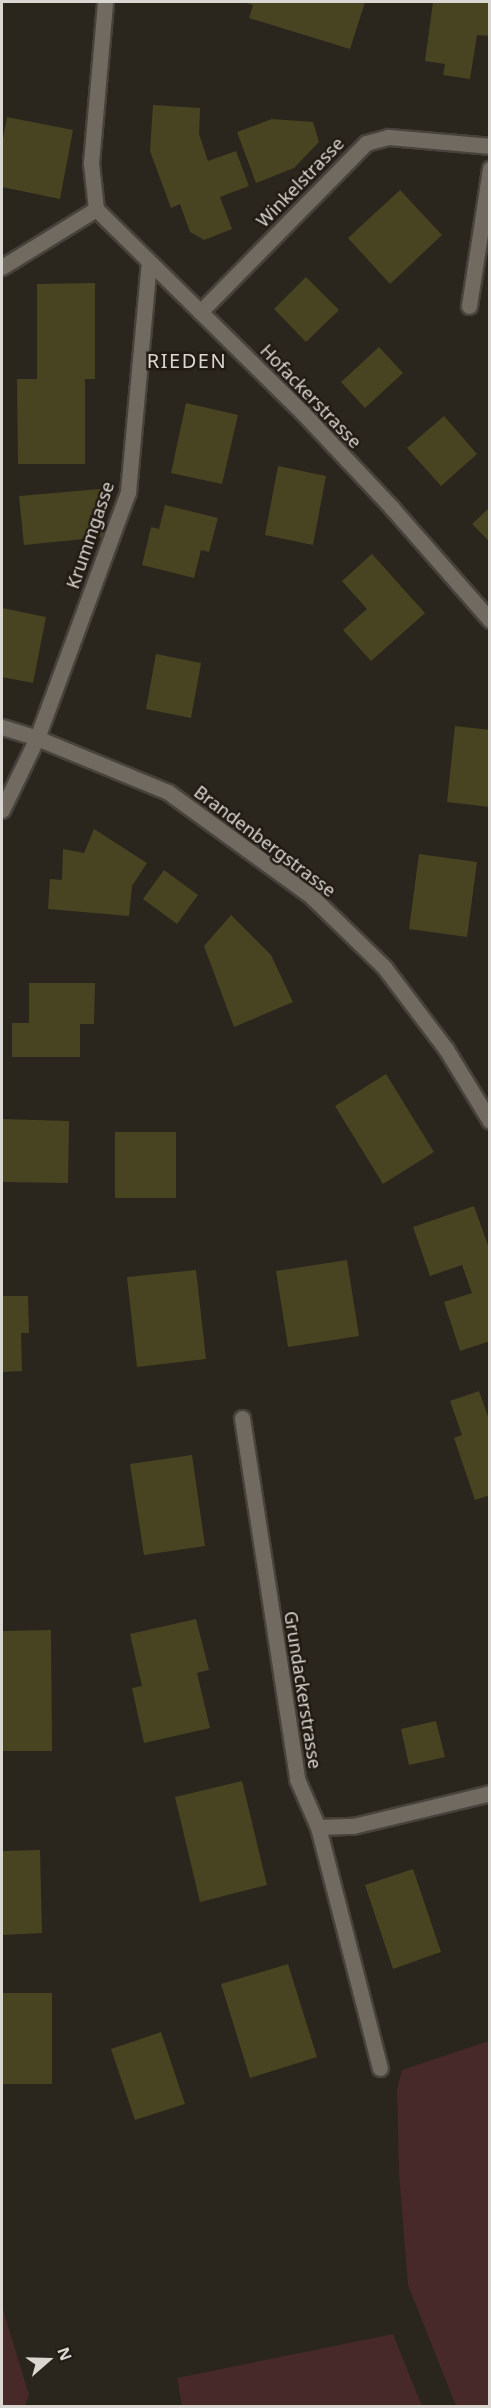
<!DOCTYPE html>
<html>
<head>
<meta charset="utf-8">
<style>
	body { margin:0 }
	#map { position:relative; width:491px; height:2408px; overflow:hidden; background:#2a251d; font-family:"Noto Sans",sans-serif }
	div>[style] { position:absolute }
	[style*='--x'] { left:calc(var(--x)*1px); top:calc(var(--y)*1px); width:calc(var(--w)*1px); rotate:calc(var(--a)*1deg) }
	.green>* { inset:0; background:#462928 }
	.building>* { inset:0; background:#484421 }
	.roads { filter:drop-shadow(2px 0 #47423c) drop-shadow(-2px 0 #47423c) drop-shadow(0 2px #47423c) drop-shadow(0 -2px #47423c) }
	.minor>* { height:15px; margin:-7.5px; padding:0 7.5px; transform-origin:7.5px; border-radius:7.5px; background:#716a61 }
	span { translate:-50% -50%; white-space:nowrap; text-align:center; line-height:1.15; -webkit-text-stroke:5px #211b14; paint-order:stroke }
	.street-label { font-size:18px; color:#dad6d1 }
	.neighbourhood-label { font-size:20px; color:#dad6d1; letter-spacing:1.5px }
	.frame { position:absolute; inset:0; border:3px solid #dad6d1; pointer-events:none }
	.north { position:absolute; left:18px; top:2330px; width:60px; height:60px; -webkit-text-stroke:4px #211b14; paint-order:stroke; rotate:70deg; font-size:16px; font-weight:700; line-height:24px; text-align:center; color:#dad6d1 }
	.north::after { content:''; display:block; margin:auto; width:21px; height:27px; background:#dad6d1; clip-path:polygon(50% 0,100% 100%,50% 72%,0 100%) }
</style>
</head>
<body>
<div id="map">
	<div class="green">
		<div style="clip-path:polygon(489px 2041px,489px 2406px,456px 2406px,408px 2285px,399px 2174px,397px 2090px,402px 2070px)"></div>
		<div style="clip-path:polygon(2px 2306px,29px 2395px,25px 2406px,2px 2406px)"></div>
		<div style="clip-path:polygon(393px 2334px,422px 2406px,182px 2406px,177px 2378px)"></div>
	</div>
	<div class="building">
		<div style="clip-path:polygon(244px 2px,365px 2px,350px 49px,249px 18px,253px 5px)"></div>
		<div style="clip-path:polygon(433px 2px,490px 2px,490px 36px,477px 35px,470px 79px,443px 75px,445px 64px,425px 61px)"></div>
		<div style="clip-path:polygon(153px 105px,200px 108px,199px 134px,208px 161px,236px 151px,249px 186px,220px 197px,232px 229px,204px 240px,190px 232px,180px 204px,171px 208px,150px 151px)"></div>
		<div style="clip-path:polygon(7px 117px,73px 130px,60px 199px,2px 187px,2px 144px)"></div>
		<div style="clip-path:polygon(272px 119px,313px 122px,319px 142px,294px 168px,256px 183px,237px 132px)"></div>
		<div style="clip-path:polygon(400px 190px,442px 235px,390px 284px,348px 238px)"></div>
		<div style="clip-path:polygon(306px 277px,339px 310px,306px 342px,274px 309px)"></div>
		<div style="clip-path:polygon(95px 283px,95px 379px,85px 379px,85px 464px,18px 464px,17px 379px,37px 379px,37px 284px)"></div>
		<div style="clip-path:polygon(379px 347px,403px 373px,365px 408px,341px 382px)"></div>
		<div style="clip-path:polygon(186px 403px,238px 415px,222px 484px,171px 473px)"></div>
		<div style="clip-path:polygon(444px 416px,477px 454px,441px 486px,407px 448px)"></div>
		<div style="clip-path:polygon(278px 466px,326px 476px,313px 545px,265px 535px)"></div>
		<div style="clip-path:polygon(100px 489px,104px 537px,24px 545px,19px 496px)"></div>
		<div style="clip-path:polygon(165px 505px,218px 518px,209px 552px,201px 550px,194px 578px,142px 565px,151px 527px,159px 529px)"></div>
		<div style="clip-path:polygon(490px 507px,490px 542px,472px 524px)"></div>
		<div style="clip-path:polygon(372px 554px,425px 613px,371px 661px,343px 630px,367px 609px,342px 581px)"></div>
		<div style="clip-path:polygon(2px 608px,46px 617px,33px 683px,2px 677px)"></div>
		<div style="clip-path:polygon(156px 654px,201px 663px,191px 718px,146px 709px)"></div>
		<div style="clip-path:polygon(455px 726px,490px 730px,490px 807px,447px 802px)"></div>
		<div style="clip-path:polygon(94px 829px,147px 863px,132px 886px,129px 916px,48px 909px,50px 879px,62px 880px,63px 849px,84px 853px)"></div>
		<div style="clip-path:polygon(419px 854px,477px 862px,467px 937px,409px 929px)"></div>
		<div style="clip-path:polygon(164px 870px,198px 895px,177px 924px,143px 899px)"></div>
		<div style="clip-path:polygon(231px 915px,271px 955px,293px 1002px,234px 1027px,204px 946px)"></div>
		<div style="clip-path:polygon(29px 983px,95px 983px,94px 1024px,80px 1024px,80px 1057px,12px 1057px,12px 1023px,29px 1023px)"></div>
		<div style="clip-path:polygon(386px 1074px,434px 1152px,383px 1184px,335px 1106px)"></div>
		<div style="clip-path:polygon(2px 1119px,69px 1121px,68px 1183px,2px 1182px)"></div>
		<div style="clip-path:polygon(115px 1132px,176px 1132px,176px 1198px,115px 1198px)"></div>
		<div style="clip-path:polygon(474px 1206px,490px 1251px,490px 1341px,460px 1351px,444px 1302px,472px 1293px,462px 1265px,430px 1276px,413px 1227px)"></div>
		<div style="clip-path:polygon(347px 1260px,359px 1336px,288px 1347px,276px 1271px)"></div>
		<div style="clip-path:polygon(196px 1270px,206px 1359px,137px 1367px,127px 1277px)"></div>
		<div style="clip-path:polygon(2px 1296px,28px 1296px,29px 1333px,21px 1333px,22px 1371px,2px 1372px)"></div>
		<div style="clip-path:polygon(479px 1391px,490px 1422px,490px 1495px,475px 1500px,454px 1438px,462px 1435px,450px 1401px)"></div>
		<div style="clip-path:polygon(192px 1455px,205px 1546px,144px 1555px,130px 1464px)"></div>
		<div style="clip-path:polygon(196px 1619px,209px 1670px,197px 1673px,210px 1728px,144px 1743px,132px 1688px,142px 1686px,130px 1634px)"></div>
		<div style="clip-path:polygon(51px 1630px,52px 1751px,2px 1751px,2px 1631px)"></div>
		<div style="clip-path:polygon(436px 1721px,445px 1757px,409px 1765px,401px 1729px)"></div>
		<div style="clip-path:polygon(242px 1781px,267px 1885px,200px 1902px,175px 1797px)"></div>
		<div style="clip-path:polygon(40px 1850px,42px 1933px,2px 1935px,2px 1851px)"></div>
		<div style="clip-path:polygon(413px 1869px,441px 1952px,393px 1969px,365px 1885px)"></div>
		<div style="clip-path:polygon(288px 1964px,317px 2057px,250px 2078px,221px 1984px)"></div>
		<div style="clip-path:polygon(2px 1993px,52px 1993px,52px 2084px,2px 2084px)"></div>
		<div style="clip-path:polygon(161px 2032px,185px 2104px,135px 2120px,111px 2049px)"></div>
	</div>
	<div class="roads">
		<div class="minor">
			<div style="--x:96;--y:209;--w:289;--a:44.6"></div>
			<div style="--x:302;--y:412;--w:132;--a:46.8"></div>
			<div style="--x:392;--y:508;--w:149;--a:48.8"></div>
			<div style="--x:96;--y:209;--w:46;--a:-96.2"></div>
			<div style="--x:91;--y:163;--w:162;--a:-85"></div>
			<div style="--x:2;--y:267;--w:110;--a:-31.7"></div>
			<div style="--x:469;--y:306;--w:139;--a:-81.3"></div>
			<div style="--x:200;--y:312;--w:237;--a:-45.5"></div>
			<div style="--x:366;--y:143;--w:23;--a:-15"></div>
			<div style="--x:388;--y:137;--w:102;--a:5"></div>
			<div style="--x:2;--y:727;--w:37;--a:17"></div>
			<div style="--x:37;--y:738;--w:142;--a:22.4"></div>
			<div style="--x:168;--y:792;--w:177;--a:36"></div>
			<div style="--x:311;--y:896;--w:102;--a:44.2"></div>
			<div style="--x:384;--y:967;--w:103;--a:52.9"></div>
			<div style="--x:446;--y:1049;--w:84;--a:58.6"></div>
			<div style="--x:2;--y:810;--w:80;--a:-64.1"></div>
			<div style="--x:37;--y:738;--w:262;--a:-69.7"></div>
			<div style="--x:128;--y:492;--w:230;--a:-84.8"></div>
			<div style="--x:242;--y:1418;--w:365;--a:81.3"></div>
			<div style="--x:297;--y:1779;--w:52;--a:66.4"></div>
			<div style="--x:318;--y:1827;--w:35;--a:-2"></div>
			<div style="--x:353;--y:1826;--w:141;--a:-13.5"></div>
			<div style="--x:318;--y:1827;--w:249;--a:75.6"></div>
		</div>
	</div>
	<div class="street-label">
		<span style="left:300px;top:182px;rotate:-46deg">Winkelstrasse</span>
		<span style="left:311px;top:396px;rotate:46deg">Hofackerstrasse</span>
		<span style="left:90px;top:535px;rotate:-71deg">Krummgasse</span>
		<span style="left:265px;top:841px;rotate:37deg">Brandenbergstrasse</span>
		<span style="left:303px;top:1690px;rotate:81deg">Grundackerstrasse</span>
	</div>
	<div class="neighbourhood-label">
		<span style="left:187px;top:360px">RIEDEN</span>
	</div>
	<div class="frame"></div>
	<div class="north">N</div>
</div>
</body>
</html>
